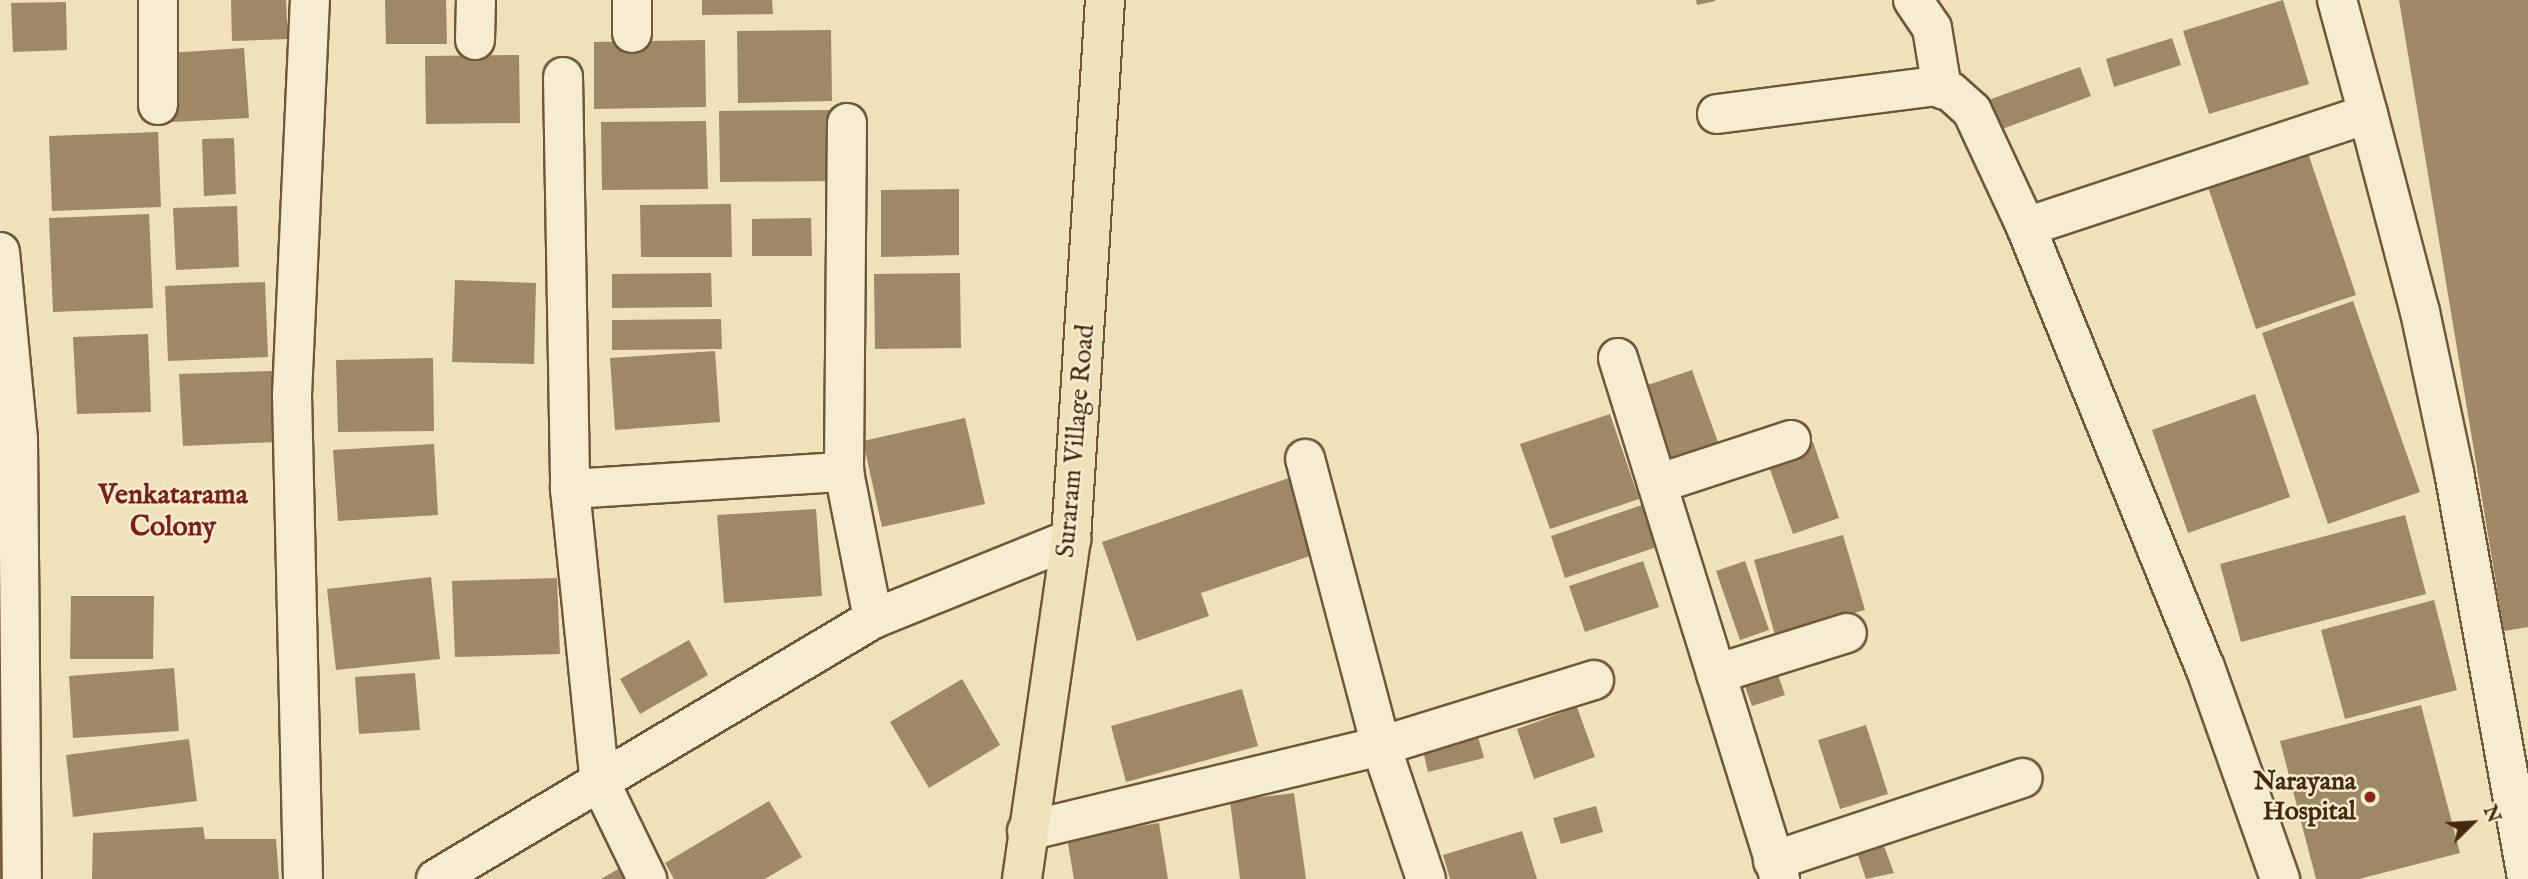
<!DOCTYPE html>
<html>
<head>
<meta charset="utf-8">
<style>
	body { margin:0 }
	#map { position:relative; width:2528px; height:879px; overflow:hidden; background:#efe1b9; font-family:"IM FELL English",serif }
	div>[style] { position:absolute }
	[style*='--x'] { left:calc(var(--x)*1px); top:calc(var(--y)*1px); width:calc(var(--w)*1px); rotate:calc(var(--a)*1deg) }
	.building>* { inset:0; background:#9e8966 }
	.roads { filter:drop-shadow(2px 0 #705737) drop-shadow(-2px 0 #705737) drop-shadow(0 2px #705737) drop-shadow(0 -2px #705737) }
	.minor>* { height:38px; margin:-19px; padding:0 19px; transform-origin:19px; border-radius:19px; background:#f5ecd2 }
	.major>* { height:38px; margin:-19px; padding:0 19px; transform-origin:19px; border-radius:19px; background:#efe1b9 }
	.dots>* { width:19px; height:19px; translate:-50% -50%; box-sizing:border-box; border:4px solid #f5ecd2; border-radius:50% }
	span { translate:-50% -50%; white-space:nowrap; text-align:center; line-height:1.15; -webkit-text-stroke:5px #f5ecd2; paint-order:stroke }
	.street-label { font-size:26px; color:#46290c }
	.poi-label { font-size:26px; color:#46290c; font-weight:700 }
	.right { translate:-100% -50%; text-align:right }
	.neighbourhood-label { font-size:28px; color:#7a1f14; font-weight:700 }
	.north { position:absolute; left:2437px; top:788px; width:70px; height:70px; -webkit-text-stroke:5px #f5ecd2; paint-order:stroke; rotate:66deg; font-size:19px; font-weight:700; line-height:28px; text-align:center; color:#46290c }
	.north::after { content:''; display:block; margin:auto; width:24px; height:32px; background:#46290c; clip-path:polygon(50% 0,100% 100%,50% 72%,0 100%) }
</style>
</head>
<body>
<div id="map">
	<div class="building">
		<div style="clip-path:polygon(231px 0,286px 0,288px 39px,232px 41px)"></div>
		<div style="clip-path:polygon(385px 0,446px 0,447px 44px,386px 44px)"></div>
		<div style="clip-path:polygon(702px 0,772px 0,773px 14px,702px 15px)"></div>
		<div style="clip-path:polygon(1696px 0,1715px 0,1715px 1px,1697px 5px)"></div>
		<div style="clip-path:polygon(2283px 0,2309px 84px,2209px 114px,2183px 31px)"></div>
		<div style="clip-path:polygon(2399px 0,2528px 0,2528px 627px,2504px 631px)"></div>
		<div style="clip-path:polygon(66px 2px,67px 50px,13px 52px,11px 3px)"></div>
		<div style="clip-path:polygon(831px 30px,832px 101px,738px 103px,737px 31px)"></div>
		<div style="clip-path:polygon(2172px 38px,2181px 65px,2114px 87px,2106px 59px)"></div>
		<div style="clip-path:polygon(705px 40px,706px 107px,594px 109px,594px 42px)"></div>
		<div style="clip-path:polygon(244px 48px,249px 118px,172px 122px,168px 53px)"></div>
		<div style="clip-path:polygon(519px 55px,520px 123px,426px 124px,425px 56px)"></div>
		<div style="clip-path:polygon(2080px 67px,2091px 96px,1994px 132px,1983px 102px)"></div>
		<div style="clip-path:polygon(831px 110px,833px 181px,720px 182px,719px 111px)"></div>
		<div style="clip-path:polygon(706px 121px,708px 189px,602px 190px,601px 122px)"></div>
		<div style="clip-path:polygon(158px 132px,161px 207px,52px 211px,49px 136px)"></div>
		<div style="clip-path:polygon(234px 138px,236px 194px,204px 196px,202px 139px)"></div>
		<div style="clip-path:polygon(2308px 153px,2356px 295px,2256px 329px,2208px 187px)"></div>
		<div style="clip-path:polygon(959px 189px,959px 255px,881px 257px,881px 190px)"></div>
		<div style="clip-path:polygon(731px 204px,732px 257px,641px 257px,640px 205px)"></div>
		<div style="clip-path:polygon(237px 206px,239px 267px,176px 270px,173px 208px)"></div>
		<div style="clip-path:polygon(149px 214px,153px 308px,53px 312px,49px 218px)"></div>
		<div style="clip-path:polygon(811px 218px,812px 256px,752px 256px,752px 219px)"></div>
		<div style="clip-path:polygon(711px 273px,712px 307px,612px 308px,612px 274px)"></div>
		<div style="clip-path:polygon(960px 273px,961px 348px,875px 349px,874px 274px)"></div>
		<div style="clip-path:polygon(455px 280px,536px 283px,534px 364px,452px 362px)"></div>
		<div style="clip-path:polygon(265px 282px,268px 357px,168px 361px,165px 286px)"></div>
		<div style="clip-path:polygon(2353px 301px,2420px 492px,2328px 524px,2262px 333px)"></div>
		<div style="clip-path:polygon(721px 319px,722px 349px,612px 350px,612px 320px)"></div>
		<div style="clip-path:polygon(148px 334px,151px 412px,77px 414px,73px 337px)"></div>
		<div style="clip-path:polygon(715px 351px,720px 422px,615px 430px,610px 358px)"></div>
		<div style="clip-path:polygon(433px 358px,434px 431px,338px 432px,336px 360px)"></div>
		<div style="clip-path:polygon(1692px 370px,1719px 445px,1662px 465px,1636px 389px)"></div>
		<div style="clip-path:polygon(273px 371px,276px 442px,183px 446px,179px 374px)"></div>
		<div style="clip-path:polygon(2255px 394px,2290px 497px,2188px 533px,2152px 430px)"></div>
		<div style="clip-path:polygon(1610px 414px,1639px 499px,1550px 529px,1520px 444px)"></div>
		<div style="clip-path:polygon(965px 418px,985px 504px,882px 527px,863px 441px)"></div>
		<div style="clip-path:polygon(1813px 442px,1839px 518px,1793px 534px,1766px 458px)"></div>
		<div style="clip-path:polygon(434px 444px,438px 515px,338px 521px,333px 450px)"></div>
		<div style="clip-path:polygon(1289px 478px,1316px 554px,1201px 593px,1209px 616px,1137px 641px,1102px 542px)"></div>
		<div style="clip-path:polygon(1642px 505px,1657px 547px,1565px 578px,1551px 536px)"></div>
		<div style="clip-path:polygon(816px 509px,822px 596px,724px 603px,717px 515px)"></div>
		<div style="clip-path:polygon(2405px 515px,2426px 594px,2241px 642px,2220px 564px)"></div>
		<div style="clip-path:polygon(1843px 535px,1865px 610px,1775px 635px,1754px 560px)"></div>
		<div style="clip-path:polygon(1643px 561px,1659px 607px,1585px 632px,1569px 586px)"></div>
		<div style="clip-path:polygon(1745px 561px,1769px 630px,1740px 640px,1716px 571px)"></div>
		<div style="clip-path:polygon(431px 577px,440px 659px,336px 670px,327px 589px)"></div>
		<div style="clip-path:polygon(557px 578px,560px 654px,455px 657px,452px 581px)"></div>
		<div style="clip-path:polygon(71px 596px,154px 596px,153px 659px,70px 659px)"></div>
		<div style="clip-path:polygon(2434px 600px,2457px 690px,2345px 719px,2321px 630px)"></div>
		<div style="clip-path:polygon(689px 640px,708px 675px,640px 714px,620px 679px)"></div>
		<div style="clip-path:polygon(1775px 666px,1785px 695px,1752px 706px,1742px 678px)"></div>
		<div style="clip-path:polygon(174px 668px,179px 731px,73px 738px,69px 676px)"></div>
		<div style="clip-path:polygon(415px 673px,420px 730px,359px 734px,355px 677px)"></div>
		<div style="clip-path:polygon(962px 679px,1000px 745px,929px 788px,890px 722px)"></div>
		<div style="clip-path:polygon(1242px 689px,1258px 746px,1126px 782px,1111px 726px)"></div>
		<div style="clip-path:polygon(2421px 705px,2460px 853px,2359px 879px,2316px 879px,2280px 741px)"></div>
		<div style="clip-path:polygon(1577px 707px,1595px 757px,1534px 779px,1517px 729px)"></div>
		<div style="clip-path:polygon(1866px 725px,1888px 794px,1840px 809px,1818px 740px)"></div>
		<div style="clip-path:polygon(0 727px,6px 824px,0 824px)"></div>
		<div style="clip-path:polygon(1477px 733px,1484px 758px,1428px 772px,1422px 746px)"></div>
		<div style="clip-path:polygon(189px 739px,197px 801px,73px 817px,66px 755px)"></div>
		<div style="clip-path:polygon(1294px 793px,1306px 879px,1240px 879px,1230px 801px)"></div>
		<div style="clip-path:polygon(769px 801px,802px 857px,765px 879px,674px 879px,665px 863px)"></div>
		<div style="clip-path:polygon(1596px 806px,1603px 832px,1561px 844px,1553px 818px)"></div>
		<div style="clip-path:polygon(1159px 823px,1168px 879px,1074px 879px,1067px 838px)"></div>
		<div style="clip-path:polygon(203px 827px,205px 839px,276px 839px,279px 879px,92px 879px,93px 833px)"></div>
		<div style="clip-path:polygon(1522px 831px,1537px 879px,1450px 879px,1443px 855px)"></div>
		<div style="clip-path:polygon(5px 834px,7px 879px,0 879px,0 835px)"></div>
		<div style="clip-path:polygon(1881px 838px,1894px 873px,1866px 879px,1855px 847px)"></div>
		<div style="clip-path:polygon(618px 869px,624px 879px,601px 879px)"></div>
	</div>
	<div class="roads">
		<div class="minor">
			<div style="--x:1913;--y:0;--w:34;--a:56"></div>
			<div style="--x:1932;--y:28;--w:62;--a:80.7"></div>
			<div style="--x:632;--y:33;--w:33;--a:-90"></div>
			<div style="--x:475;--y:40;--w:40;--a:-88.6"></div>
			<div style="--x:563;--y:77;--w:412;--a:89"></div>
			<div style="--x:570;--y:489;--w:295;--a:84.2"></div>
			<div style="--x:600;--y:782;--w:108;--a:64.1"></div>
			<div style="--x:158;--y:105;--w:105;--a:-90"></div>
			<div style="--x:1717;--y:114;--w:220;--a:-7.3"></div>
			<div style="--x:1935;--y:86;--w:17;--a:21"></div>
			<div style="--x:1951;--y:92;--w:28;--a:42"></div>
			<div style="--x:1972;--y:111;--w:128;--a:65"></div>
			<div style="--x:2026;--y:227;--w:475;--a:67.9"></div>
			<div style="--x:2205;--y:667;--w:225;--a:70.5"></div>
			<div style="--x:2368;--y:114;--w:205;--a:75.3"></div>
			<div style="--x:2420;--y:312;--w:164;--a:78"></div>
			<div style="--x:2454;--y:472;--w:413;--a:79.8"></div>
			<div style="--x:847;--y:123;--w:349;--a:90.5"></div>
			<div style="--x:844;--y:472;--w:150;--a:78.8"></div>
			<div style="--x:2026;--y:227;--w:360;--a:-18.3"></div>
			<div style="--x:2368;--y:114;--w:118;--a:-105.2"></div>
			<div style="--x:0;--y:252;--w:189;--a:84.5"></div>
			<div style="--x:18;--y:440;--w:439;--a:89.5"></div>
			<div style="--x:1618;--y:358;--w:546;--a:72.73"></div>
			<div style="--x:1657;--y:484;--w:141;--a:-18.2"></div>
			<div style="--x:570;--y:489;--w:275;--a:-3.6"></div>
			<div style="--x:1716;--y:674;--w:137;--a:-17.4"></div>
			<div style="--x:1027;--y:831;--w:364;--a:-13.5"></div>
			<div style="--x:1381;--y:746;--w:297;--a:-104.8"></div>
			<div style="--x:1773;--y:861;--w:263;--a:-18.4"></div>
			<div style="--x:303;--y:879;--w:484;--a:-91.3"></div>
			<div style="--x:292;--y:395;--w:395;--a:-87.4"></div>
			<div style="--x:436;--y:879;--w:508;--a:-30.75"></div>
			<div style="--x:873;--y:619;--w:214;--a:-22"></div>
			<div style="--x:1426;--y:879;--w:140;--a:-108.7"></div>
			<div style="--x:1381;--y:746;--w:223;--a:-17.2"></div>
		</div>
		<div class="major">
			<div style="--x:1022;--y:879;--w:344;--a:-81.8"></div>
			<div style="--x:1071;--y:539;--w:540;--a:-86.39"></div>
		</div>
	</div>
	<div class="dots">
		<div style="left:2370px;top:797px;background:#8f2418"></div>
	</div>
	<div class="street-label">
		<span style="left:1076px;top:441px;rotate:-85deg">Suraram Village Road</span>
	</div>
	<div class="poi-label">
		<span class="right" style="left:2356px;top:797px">Narayana<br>Hospital</span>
	</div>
	<div class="neighbourhood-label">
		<span style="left:173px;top:512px">Venkatarama<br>Colony</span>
	</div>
	<div class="north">N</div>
</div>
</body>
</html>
